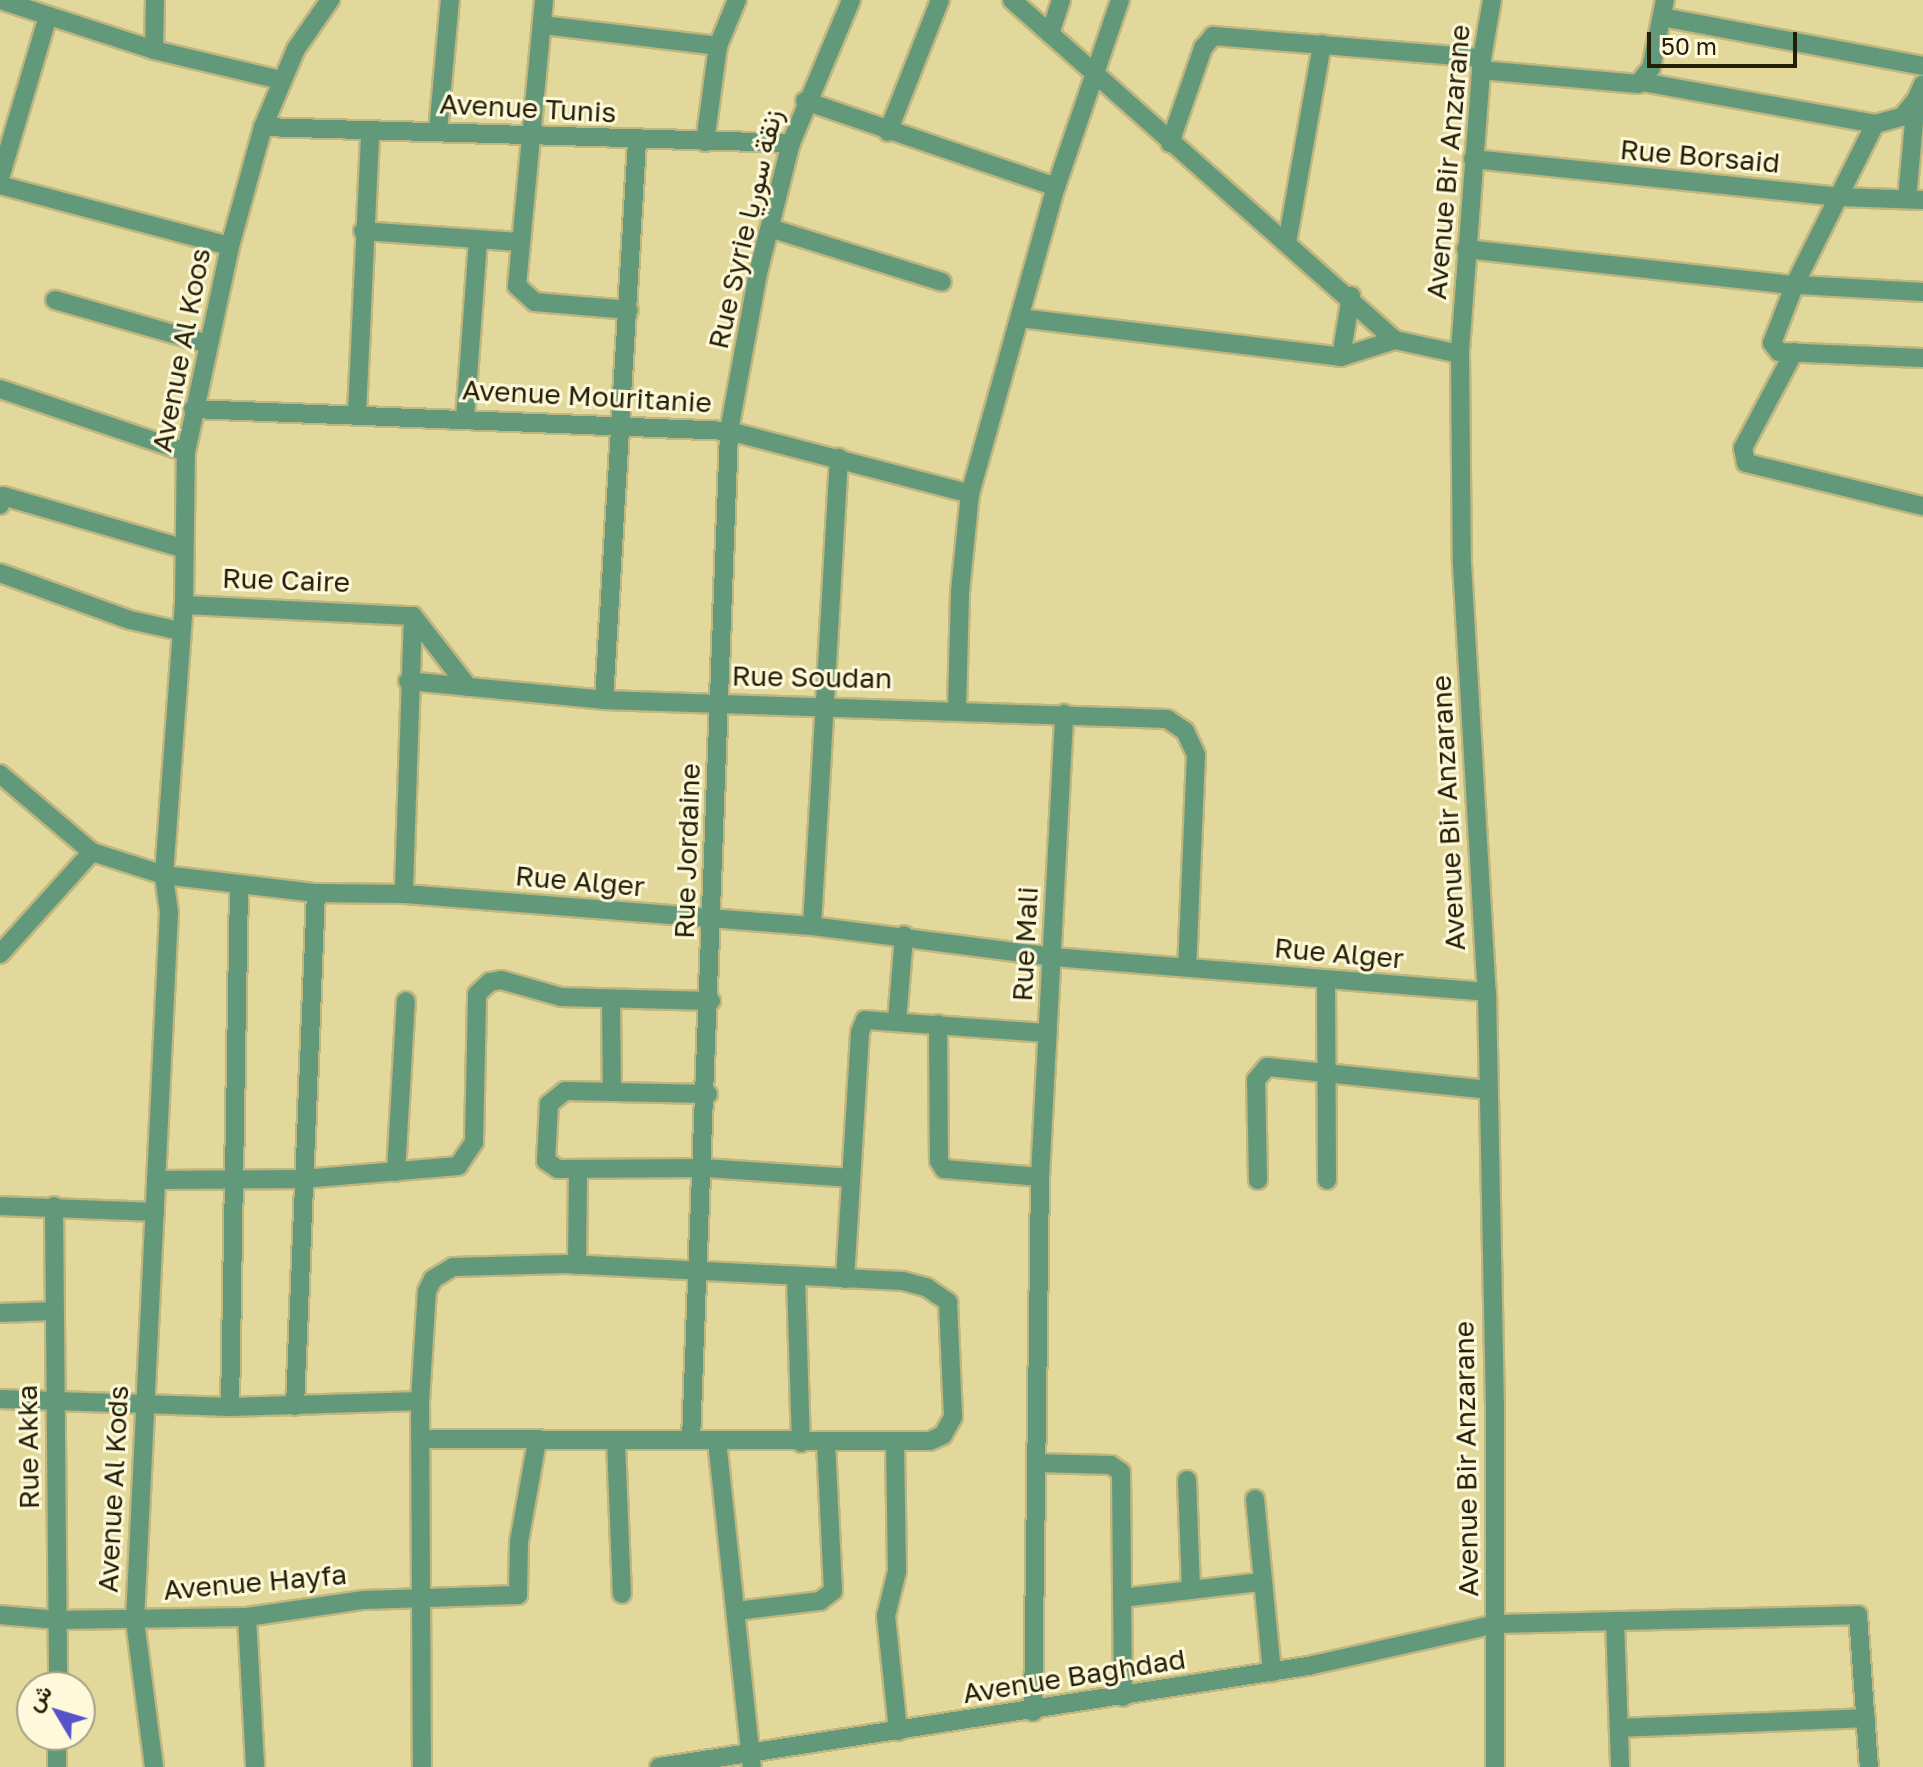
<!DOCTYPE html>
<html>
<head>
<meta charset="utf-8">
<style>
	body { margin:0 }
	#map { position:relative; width:1923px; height:1767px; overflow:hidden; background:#e3d89b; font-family:"Golos Text",Vazirmatn,sans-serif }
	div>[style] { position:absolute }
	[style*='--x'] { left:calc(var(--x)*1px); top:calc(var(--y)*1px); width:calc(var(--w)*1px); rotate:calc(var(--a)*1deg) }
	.roads { filter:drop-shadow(2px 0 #c0b780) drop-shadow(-2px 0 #c0b780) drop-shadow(0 2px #c0b780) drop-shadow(0 -2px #c0b780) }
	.minor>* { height:18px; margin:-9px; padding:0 9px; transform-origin:9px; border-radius:9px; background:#63997b }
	span { translate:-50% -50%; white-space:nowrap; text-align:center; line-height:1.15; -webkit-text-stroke:6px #fef9da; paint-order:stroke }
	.street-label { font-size:28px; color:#231e06 }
	.north { position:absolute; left:16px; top:1671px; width:80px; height:80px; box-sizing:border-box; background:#fef9da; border:2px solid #a6a185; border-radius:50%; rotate:308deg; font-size:22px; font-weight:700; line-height:32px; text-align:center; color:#231e06 }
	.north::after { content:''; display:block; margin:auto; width:28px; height:36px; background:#5653ca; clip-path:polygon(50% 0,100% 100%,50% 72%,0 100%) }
	.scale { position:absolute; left:1647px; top:32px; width:150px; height:36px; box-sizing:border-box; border:4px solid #231e06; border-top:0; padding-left:10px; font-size:24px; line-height:28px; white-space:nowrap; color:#231e06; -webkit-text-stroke:6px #fef9da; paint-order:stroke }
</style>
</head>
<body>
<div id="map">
	<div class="roads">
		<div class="minor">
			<div style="--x:0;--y:0;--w:162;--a:18"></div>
			<div style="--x:154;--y:50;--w:130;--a:13.3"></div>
			<div style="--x:544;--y:0;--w:287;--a:95.4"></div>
			<div style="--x:517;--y:286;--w:24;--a:42"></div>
			<div style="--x:535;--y:302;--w:94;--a:4.9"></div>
			<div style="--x:1012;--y:0;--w:512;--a:41.6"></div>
			<div style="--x:1395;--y:340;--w:66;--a:12.2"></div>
			<div style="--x:1492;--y:0;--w:59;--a:99.8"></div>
			<div style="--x:1482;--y:58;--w:297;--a:94.3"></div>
			<div style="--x:1460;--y:354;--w:210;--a:89.5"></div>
			<div style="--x:1462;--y:564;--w:429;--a:86.7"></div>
			<div style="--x:1487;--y:992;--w:413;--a:88.9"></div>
			<div style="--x:1495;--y:1405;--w:362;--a:90"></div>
			<div style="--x:1662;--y:17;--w:266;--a:10.6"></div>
			<div style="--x:542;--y:25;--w:177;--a:6.8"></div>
			<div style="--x:1050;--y:34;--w:36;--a:-72"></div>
			<div style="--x:154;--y:50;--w:50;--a:-88.9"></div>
			<div style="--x:1481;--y:70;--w:158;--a:5.1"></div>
			<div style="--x:1638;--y:84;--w:21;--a:-51"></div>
			<div style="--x:1651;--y:68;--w:69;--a:-78.4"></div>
			<div style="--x:1642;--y:82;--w:237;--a:10.2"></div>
			<div style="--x:1875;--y:124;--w:28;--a:-15"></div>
			<div style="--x:1902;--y:117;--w:22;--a:-51"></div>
			<div style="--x:805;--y:101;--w:265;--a:18.9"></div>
			<div style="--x:1875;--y:124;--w:179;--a:116.6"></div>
			<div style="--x:1795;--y:284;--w:63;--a:111.3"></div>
			<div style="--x:1772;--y:343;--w:11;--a:52"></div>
			<div style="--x:1779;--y:352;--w:144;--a:2.4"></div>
			<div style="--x:263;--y:127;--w:528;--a:1.74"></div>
			<div style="--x:438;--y:131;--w:132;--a:-84.8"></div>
			<div style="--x:888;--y:132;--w:142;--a:-68.5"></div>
			<div style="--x:705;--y:142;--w:97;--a:-82.3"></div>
			<div style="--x:718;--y:46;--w:50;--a:-67.6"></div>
			<div style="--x:1170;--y:143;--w:101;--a:-70.8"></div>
			<div style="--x:1203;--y:48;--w:16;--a:-50"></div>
			<div style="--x:1213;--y:36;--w:270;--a:4.7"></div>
			<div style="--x:1473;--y:159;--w:369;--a:5.9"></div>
			<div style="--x:1840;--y:197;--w:83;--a:2.1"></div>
			<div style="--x:0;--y:178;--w:169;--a:-73.5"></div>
			<div style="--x:0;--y:185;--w:238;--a:14.9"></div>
			<div style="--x:1907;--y:199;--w:99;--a:-84.8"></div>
			<div style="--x:1916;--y:100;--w:17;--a:-66"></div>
			<div style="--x:770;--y:228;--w:180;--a:17.4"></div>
			<div style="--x:363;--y:231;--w:158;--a:4"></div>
			<div style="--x:1287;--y:243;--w:202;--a:-80"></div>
			<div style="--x:1466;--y:249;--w:317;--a:6.3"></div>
			<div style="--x:1781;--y:284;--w:142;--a:3.2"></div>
			<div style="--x:55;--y:300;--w:159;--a:16"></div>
			<div style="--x:1020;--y:318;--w:323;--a:6.9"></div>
			<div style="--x:1341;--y:357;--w:57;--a:-17.5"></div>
			<div style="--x:1794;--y:352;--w:109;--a:118"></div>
			<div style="--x:1743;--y:448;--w:15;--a:79"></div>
			<div style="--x:1746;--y:463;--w:182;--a:13.7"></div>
			<div style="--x:1341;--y:357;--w:62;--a:-80.7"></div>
			<div style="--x:0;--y:389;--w:196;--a:18.7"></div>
			<div style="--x:193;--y:409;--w:536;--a:2.35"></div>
			<div style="--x:729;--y:431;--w:249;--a:14.6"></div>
			<div style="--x:357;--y:413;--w:280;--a:-87.3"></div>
			<div style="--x:465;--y:418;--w:179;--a:-85.8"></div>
			<div style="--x:0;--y:505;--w:9;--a:-72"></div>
			<div style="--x:3;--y:496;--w:186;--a:16.2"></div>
			<div style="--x:0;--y:573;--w:138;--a:19.9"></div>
			<div style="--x:130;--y:620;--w:51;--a:12.4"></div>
			<div style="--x:184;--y:605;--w:229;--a:2.8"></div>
			<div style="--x:413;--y:616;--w:278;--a:91.9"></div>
			<div style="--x:413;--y:616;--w:90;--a:52.2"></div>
			<div style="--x:408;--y:681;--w:197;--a:5.5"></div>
			<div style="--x:604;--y:700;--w:563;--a:1.93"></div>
			<div style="--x:1167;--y:719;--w:22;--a:34"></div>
			<div style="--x:1185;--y:731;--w:26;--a:65"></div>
			<div style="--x:1196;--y:755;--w:212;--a:92.4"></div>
			<div style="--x:604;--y:700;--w:560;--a:-86.62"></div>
			<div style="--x:957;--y:708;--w:116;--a:-88.5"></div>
			<div style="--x:960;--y:592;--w:99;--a:-84.2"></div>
			<div style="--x:970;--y:494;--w:319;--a:-74.4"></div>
			<div style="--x:1056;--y:187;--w:198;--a:-71.1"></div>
			<div style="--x:0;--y:774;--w:121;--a:40.3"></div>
			<div style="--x:92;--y:852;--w:76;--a:17.7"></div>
			<div style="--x:164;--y:875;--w:153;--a:6.8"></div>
			<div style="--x:316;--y:893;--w:88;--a:0.7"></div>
			<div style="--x:404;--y:894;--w:409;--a:4.5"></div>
			<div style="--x:812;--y:926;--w:243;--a:7.3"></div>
			<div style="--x:1053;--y:957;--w:435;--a:4.6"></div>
			<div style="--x:812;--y:926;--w:469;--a:-86.7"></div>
			<div style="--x:0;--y:954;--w:137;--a:-48"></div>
			<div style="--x:1326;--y:981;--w:199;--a:89.7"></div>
			<div style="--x:611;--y:1000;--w:92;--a:89.4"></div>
			<div style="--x:897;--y:1021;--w:86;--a:-85.3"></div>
			<div style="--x:938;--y:1024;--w:137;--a:89.6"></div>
			<div style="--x:939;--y:1161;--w:9;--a:58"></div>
			<div style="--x:944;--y:1169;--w:96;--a:4.8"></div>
			<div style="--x:708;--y:1094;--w:143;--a:-178.8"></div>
			<div style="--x:565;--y:1091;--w:21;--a:141"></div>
			<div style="--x:549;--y:1104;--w:57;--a:93"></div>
			<div style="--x:546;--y:1161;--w:14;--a:34"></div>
			<div style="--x:558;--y:1169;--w:147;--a:-0.4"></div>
			<div style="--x:705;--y:1168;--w:146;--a:3.9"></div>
			<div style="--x:396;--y:1172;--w:171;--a:-86.7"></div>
			<div style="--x:156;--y:1180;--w:147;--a:-0.4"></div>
			<div style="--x:303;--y:1179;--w:156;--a:-4.8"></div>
			<div style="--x:458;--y:1166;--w:29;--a:-56"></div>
			<div style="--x:474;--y:1142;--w:148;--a:-88.8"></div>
			<div style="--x:477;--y:994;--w:18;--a:-43"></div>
			<div style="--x:490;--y:982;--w:11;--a:-10"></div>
			<div style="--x:501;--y:980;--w:62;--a:15.8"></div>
			<div style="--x:561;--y:997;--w:150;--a:1.5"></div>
			<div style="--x:1258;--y:1180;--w:100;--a:-91.1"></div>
			<div style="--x:1256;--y:1080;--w:17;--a:-50"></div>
			<div style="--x:1267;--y:1067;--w:222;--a:5.9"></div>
			<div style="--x:0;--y:1206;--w:155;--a:2.2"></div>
			<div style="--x:54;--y:1206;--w:481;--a:89.5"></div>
			<div style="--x:577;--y:1265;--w:96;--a:-89.4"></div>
			<div style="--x:796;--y:1277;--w:166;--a:88.3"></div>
			<div style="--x:845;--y:1279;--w:247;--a:-86.5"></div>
			<div style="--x:860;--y:1032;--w:13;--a:-67"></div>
			<div style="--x:865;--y:1020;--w:183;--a:4.1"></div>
			<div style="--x:0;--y:1313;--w:54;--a:-2.1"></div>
			<div style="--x:0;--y:1399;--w:230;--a:2"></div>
			<div style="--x:230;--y:1407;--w:190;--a:-1.8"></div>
			<div style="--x:420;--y:1401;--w:110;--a:-86.4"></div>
			<div style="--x:427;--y:1291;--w:13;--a:-63"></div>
			<div style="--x:433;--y:1279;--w:23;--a:-31"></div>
			<div style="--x:453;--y:1267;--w:113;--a:-1.5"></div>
			<div style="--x:566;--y:1264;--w:337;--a:2.9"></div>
			<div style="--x:903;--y:1281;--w:24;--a:15"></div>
			<div style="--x:926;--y:1287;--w:27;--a:34"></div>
			<div style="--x:948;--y:1302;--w:115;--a:87.5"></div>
			<div style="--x:953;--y:1417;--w:21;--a:119"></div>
			<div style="--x:943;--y:1435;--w:14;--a:155"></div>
			<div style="--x:930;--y:1441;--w:510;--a:-179.78"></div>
			<div style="--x:420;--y:1401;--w:366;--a:89.7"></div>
			<div style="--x:295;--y:1406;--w:513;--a:-87.66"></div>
			<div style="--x:230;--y:1407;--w:522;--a:-89.01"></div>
			<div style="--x:691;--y:1440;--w:1010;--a:-87.84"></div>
			<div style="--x:729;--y:431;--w:161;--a:-79.6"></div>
			<div style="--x:758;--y:273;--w:134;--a:-75.8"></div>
			<div style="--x:791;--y:143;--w:155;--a:-67.2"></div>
			<div style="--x:616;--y:1441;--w:153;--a:87.8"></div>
			<div style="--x:717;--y:1441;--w:328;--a:83.9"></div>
			<div style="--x:895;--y:1442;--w:129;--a:89.1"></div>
			<div style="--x:897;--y:1571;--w:46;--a:103.7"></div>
			<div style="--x:886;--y:1616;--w:116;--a:84"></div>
			<div style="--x:1036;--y:1463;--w:75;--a:1.5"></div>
			<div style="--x:1111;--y:1465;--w:12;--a:35"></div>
			<div style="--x:1121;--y:1472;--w:225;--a:89.5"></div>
			<div style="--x:1187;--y:1480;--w:110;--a:87.9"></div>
			<div style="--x:1255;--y:1499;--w:174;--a:84.4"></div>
			<div style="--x:1122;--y:1598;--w:140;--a:-6.6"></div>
			<div style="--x:736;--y:1611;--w:85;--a:-6.8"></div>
			<div style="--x:820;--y:1601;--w:16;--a:-38"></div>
			<div style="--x:833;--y:1591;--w:148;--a:-92.7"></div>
			<div style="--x:0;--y:1615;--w:58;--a:4.9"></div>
			<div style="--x:58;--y:1620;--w:189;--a:-0.9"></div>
			<div style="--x:247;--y:1617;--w:118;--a:-8.3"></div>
			<div style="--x:364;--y:1600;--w:154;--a:-1.9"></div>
			<div style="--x:518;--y:1595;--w:53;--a:-88.9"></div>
			<div style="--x:519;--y:1542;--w:103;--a:-79.9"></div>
			<div style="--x:247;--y:1617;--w:150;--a:86.9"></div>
			<div style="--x:1615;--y:1621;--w:146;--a:88"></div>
			<div style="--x:1033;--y:1712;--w:535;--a:-89.25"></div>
			<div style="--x:1040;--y:1177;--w:464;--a:-87"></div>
			<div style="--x:1619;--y:1728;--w:247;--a:-2.3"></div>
			<div style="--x:57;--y:1767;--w:32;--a:-90"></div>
			<div style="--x:154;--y:1767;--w:148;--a:-97.4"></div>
			<div style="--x:135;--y:1620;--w:709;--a:-87.25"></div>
			<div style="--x:169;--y:912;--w:37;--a:-98"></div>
			<div style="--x:164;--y:875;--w:271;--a:-85.8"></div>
			<div style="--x:184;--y:605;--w:153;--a:-89.3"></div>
			<div style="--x:186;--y:452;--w:211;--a:-77.9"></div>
			<div style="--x:230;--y:246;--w:123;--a:-74.5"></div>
			<div style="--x:263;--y:127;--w:85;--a:-67.1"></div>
			<div style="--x:296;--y:49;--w:60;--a:-55.2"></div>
			<div style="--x:659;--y:1767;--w:657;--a:-8.85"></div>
			<div style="--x:1308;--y:1666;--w:193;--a:-12.6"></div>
			<div style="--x:1496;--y:1624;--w:362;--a:-1.4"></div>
			<div style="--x:1858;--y:1615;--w:152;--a:85.9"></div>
		</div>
	</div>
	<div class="street-label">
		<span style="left:528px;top:108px;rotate:3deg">Avenue Tunis</span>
		<span style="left:1700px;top:156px;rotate:5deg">Rue Borsaid</span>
		<span style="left:1448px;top:162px;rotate:-85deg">Avenue Bir Anzarane</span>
		<span style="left:745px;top:229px;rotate:-77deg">Rue Syrie زنقة سوريا</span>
		<span style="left:181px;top:350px;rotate:-79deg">Avenue Al Koos</span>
		<span style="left:587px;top:396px;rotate:3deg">Avenue Mouritanie</span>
		<span style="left:286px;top:580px;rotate:2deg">Rue Caire</span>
		<span style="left:812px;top:677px;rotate:1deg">Rue Soudan</span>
		<span style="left:1448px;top:813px;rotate:-93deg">Avenue Bir Anzarane</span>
		<span style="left:687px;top:851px;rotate:-88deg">Rue Jordaine</span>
		<span style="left:580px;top:881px;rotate:5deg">Rue Alger</span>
		<span style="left:1025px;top:944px;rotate:-87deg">Rue Mali</span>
		<span style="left:1339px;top:953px;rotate:5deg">Rue Alger</span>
		<span style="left:28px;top:1447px;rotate:-91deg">Rue Akka</span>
		<span style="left:1466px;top:1459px;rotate:-91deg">Avenue Bir Anzarane</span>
		<span style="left:113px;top:1489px;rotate:-87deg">Avenue Al Kods</span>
		<span style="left:255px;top:1582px;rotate:-5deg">Avenue Hayfa</span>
		<span style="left:1074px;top:1676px;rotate:-9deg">Avenue Baghdad</span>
	</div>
	<div class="north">ش</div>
	<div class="scale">50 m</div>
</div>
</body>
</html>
